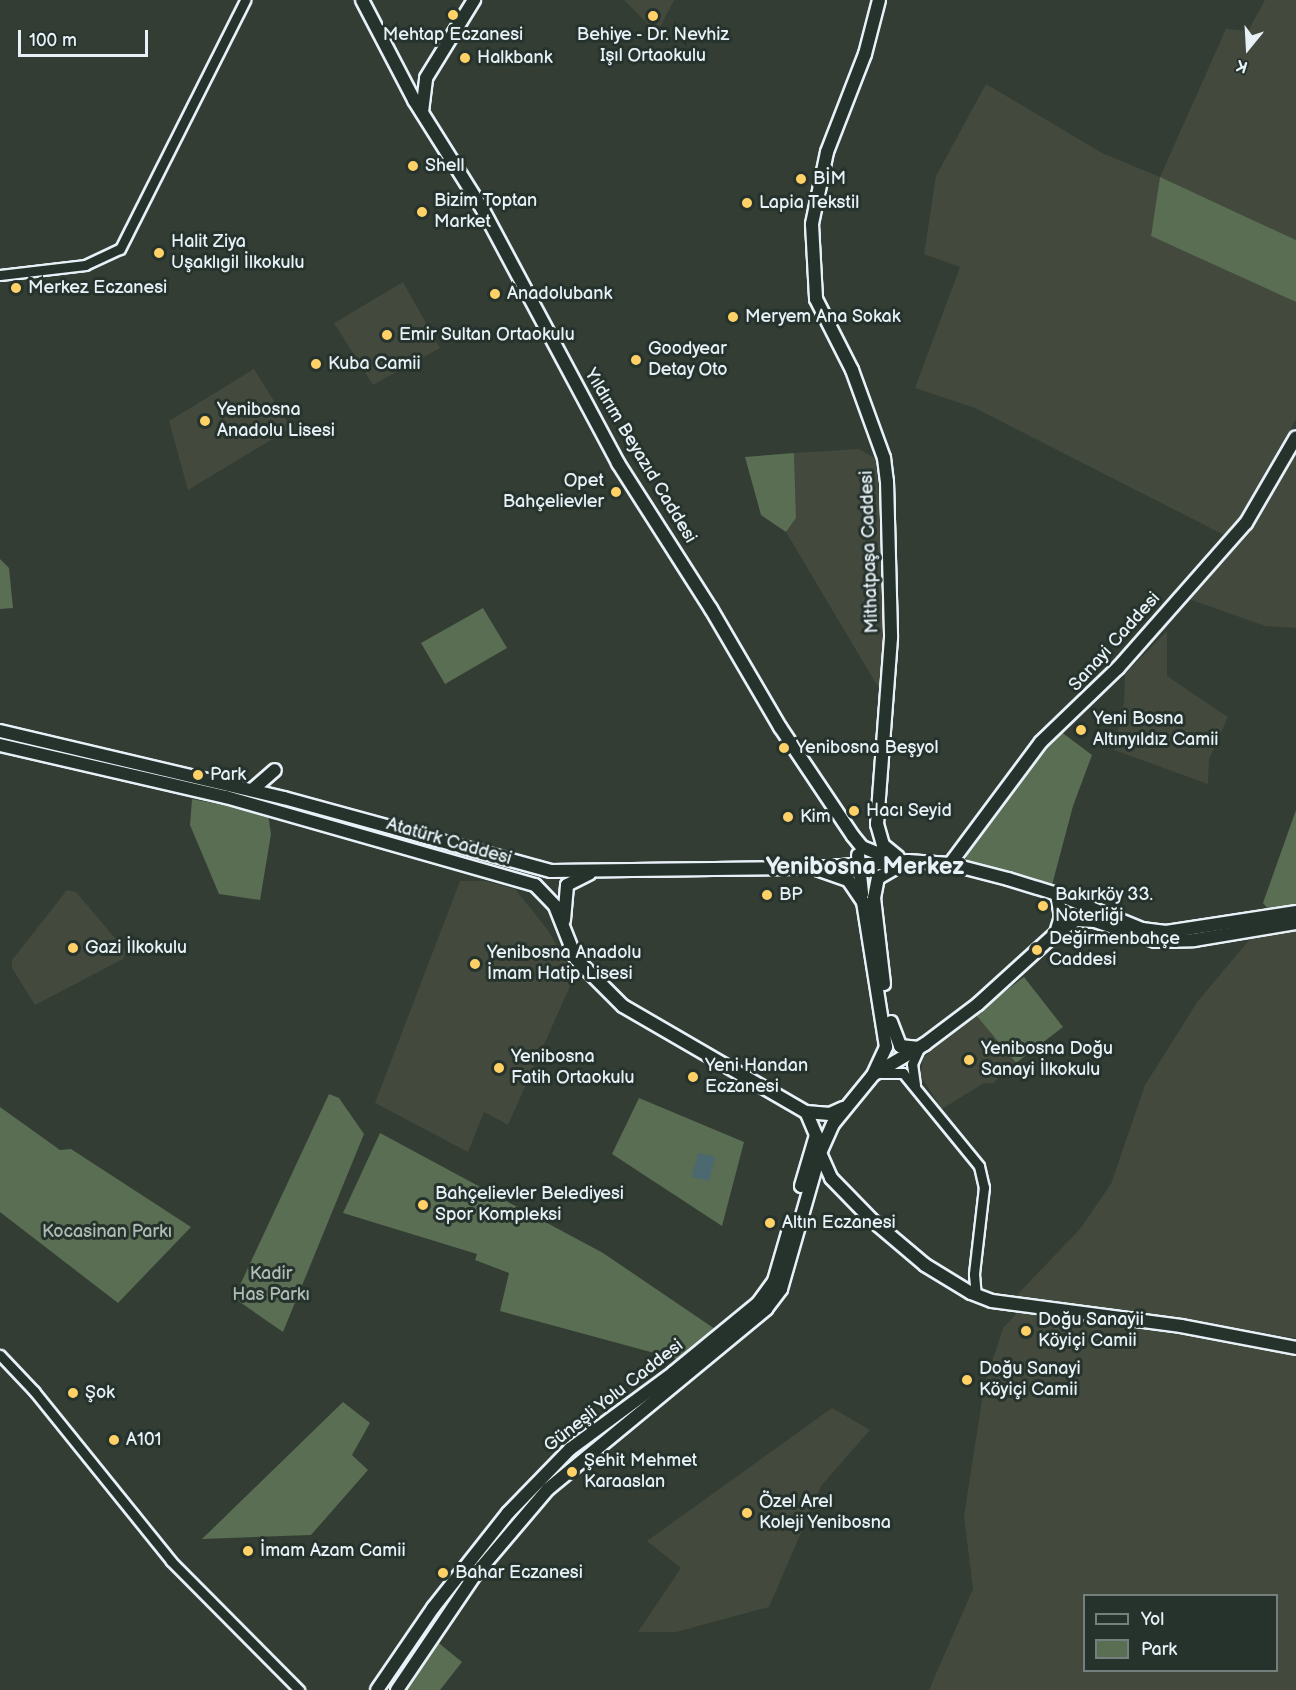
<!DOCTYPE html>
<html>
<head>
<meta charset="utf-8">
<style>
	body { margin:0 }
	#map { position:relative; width:1296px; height:1690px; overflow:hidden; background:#333d34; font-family:"Balsamiq Sans",sans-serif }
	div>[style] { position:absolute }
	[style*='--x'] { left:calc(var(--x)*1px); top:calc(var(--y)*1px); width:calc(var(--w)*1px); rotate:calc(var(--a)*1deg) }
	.built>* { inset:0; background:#43493d }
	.green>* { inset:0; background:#596e52 }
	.water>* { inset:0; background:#4c6871 }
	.roads { filter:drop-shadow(2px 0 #e8f1f8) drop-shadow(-2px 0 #e8f1f8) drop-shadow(0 2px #e8f1f8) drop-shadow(0 -2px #e8f1f8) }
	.minor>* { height:9px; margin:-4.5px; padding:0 4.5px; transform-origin:4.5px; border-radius:4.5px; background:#26332d }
	.major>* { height:12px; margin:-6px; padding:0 6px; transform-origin:6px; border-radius:6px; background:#26332d }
	.dots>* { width:16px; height:16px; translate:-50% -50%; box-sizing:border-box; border:3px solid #26332d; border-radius:50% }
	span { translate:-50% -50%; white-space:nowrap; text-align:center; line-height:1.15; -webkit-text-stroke:6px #26332d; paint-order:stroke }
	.poi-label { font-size:18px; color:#e8f1f8 }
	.left { translate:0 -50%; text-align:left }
	.right { translate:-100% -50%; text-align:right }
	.street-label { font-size:18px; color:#e8f1f8 }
	.park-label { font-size:18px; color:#afbdb6 }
	.district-label { font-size:24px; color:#e8f1f8; font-weight:700 }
	.legend { position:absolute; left:1083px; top:1594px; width:195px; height:78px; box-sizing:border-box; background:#26332d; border:2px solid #747f7e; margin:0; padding:8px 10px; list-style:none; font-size:18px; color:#e8f1f8 }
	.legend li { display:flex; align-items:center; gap:12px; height:30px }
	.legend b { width:30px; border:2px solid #747f7e }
	.north { position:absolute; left:1218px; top:18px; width:60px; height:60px; -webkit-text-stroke:4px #26332d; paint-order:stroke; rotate:198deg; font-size:16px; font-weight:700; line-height:24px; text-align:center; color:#e8f1f8 }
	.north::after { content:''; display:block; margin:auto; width:21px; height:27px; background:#e8f1f8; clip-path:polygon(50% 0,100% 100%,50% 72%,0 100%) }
	.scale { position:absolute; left:18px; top:30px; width:130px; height:27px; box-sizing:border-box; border:3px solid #e8f1f8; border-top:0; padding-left:8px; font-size:18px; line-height:21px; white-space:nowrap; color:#e8f1f8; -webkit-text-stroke:4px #26332d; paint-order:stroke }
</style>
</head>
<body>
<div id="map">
	<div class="built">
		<div style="clip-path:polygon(624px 0,674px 0,657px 33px)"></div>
		<div style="clip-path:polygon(1265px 0,1296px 0,1296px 240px,1161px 178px,1151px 235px,1296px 302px,1296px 419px,1228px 537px,975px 408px,915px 388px,960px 267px,924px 254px,936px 176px,986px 84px,1102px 153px,1160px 177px,1226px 29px,1248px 31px)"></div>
		<div style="clip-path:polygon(403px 282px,440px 348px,373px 385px,334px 323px)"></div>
		<div style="clip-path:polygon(254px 369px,291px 428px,188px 490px,169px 421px)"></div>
		<div style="clip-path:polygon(859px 449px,876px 459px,883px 550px,884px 697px,786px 532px,796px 518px,794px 453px)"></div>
		<div style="clip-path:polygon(1296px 452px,1296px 628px,1265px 626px,1186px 598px)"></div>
		<div style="clip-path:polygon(1167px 631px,1167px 676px,1228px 717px,1209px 759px,1208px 784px,1114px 750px,1124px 702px,1125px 674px)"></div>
		<div style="clip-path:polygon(460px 881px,485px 881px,515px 889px,547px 929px,575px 975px,508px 1125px,484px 1112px,468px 1152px,375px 1103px)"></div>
		<div style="clip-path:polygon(67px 890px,76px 892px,126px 951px,123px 959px,35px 1005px,12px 968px,12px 960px)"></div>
		<div style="clip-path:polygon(1296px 929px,1296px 1338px,1015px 1297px,1080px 1229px,1111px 1184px,1145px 1085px,1198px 1001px,1250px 939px)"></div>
		<div style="clip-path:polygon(975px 1014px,1016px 1063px,993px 1083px,984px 1083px,942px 1109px,920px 1075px,924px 1057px)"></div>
		<div style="clip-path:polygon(evenodd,1031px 1309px,1296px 1355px,1296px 1690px,929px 1690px,973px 1589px,964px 1516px,984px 1387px,1003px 1328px,1017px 1313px,1031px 1309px,1084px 1596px,1276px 1596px,1276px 1670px,1084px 1670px,1084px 1596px)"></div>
		<div style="clip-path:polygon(832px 1408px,870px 1430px,821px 1486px,769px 1607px,676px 1632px,638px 1632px,681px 1568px,647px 1541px)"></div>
	</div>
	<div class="green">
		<div style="clip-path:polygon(1160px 177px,1296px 240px,1296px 302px,1151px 236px)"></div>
		<div style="clip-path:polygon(794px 453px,796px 518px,786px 532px,761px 515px,745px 457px)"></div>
		<div style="clip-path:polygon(0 559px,9px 568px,13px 608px,0 609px)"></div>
		<div style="clip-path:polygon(483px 608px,507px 648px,445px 684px,421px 643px)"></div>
		<div style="clip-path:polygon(1060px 731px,1092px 755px,1073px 806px,1052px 885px,967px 860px,964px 851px,1039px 753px)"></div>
		<div style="clip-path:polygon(192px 799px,268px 814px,271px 834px,260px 900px,219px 894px,190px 825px)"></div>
		<div style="clip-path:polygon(1296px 810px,1296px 906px,1268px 909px,1263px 903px)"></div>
		<div style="clip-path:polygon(1024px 977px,1063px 1027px,1016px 1063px,975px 1014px)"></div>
		<div style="clip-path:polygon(329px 1094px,339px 1098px,364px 1134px,283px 1332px,234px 1298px)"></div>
		<div style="clip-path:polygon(639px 1098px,744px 1142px,722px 1226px,612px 1154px)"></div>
		<div style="clip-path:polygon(0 1107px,60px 1150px,71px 1149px,191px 1227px,118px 1303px,0 1212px)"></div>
		<div style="clip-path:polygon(380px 1133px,603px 1253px,715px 1329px,680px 1360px,500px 1311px,509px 1273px,475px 1260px,477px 1254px,343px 1213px)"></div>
		<div style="clip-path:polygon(343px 1402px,370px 1423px,352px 1455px,368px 1470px,311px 1535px,202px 1539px)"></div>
		<div style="clip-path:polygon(435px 1640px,462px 1662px,440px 1690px,402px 1690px)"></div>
	</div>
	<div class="water">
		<div style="clip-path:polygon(698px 1153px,715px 1157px,709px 1181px,692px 1177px)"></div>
	</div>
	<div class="roads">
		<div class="minor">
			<div style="--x:0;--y:275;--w:86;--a:-6.7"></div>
			<div style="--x:85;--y:265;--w:38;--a:-25"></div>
			<div style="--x:120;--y:249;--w:279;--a:-63.3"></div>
			<div style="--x:881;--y:1073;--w:22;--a:0"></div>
			<div style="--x:903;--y:1073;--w:120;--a:50.7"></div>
			<div style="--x:979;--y:1166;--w:22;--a:77"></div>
			<div style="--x:984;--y:1187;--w:88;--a:96.6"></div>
			<div style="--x:974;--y:1274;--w:21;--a:85"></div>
			<div style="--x:915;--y:1085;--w:21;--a:-98"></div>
			<div style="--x:912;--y:1064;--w:17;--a:-66"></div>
			<div style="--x:0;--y:1355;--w:50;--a:46.6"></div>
			<div style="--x:34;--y:1391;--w:218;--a:51.1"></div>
			<div style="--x:171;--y:1561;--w:182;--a:45.2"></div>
		</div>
		<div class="major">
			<div style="--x:362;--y:0;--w:113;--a:62.5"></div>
			<div style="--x:414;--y:100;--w:130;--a:57.9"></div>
			<div style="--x:483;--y:210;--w:287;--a:61.9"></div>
			<div style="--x:618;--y:463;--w:173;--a:57.5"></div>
			<div style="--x:711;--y:609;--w:137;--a:59.7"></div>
			<div style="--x:780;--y:727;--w:131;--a:56.2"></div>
			<div style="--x:853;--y:836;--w:14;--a:51"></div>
			<div style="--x:862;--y:847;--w:29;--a:22"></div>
			<div style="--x:879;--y:0;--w:56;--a:104.5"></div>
			<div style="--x:865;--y:54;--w:105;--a:111.2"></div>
			<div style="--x:827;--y:152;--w:74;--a:101.8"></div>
			<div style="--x:812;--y:224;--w:75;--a:86.9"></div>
			<div style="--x:816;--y:299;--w:80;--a:63.1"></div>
			<div style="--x:852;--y:370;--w:94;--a:70"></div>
			<div style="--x:884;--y:458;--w:23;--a:83"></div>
			<div style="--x:887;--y:481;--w:157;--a:88.5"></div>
			<div style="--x:891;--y:638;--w:187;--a:94.3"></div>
			<div style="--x:877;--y:824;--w:22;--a:74"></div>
			<div style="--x:883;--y:845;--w:19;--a:39"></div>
			<div style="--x:422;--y:112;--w:34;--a:-83"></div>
			<div style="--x:426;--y:78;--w:92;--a:-58.4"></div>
			<div style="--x:0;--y:731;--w:292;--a:13.3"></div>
			<div style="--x:284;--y:798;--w:277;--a:15.3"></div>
			<div style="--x:551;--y:871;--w:264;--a:-0.7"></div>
			<div style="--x:815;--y:868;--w:93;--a:-4.3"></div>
			<div style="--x:908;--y:861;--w:42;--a:4.1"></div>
			<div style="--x:950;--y:864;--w:60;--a:14.5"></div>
			<div style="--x:1008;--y:879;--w:51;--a:17"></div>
			<div style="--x:1057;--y:894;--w:92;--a:22.4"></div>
			<div style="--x:1142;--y:929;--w:24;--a:7"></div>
			<div style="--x:1166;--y:932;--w:132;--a:-8.7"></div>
			<div style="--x:0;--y:745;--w:232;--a:13"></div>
			<div style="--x:226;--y:797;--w:321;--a:15.9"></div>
			<div style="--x:535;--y:885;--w:29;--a:46"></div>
			<div style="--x:555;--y:906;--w:57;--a:68.4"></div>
			<div style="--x:576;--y:959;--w:66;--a:45"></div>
			<div style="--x:623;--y:1006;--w:211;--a:30.1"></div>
			<div style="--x:806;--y:1112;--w:24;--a:5"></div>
			<div style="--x:830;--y:1114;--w:14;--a:-25"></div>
			<div style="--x:252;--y:790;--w:30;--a:-41"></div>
			<div style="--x:858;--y:855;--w:39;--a:84"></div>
			<div style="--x:950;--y:864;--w:152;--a:-53.3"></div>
			<div style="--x:1041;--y:742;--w:107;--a:-43.9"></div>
			<div style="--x:1118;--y:668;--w:193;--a:-48.6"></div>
			<div style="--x:1246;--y:523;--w:99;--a:-59.8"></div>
			<div style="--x:564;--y:920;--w:35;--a:-85"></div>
			<div style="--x:567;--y:885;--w:25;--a:-27"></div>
			<div style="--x:1056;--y:933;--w:17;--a:-73"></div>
			<div style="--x:1061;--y:917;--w:23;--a:-100"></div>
			<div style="--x:884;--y:984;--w:87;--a:-96.6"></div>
			<div style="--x:874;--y:898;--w:20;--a:-79"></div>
			<div style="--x:878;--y:878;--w:28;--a:-30"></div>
			<div style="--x:891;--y:1022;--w:26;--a:69"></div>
			<div style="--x:900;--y:1046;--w:19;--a:6"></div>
			<div style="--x:876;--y:1073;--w:57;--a:-30.6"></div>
			<div style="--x:925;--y:1044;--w:66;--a:-37"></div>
			<div style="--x:978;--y:1004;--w:105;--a:-42.3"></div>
			<div style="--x:1056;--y:933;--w:24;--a:-33"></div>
			<div style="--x:1076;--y:920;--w:19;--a:3"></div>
			<div style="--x:1095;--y:921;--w:63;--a:18.4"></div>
			<div style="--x:1155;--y:941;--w:39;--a:-1"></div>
			<div style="--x:1194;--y:940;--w:103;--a:-9.5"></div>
			<div style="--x:820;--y:1153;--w:27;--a:66"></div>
			<div style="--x:831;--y:1178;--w:60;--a:45.7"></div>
			<div style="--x:873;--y:1221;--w:68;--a:40.2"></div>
			<div style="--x:925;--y:1265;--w:54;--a:31.3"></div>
			<div style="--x:971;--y:1293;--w:22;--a:21"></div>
			<div style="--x:992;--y:1301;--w:191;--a:7.5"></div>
			<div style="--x:1181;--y:1326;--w:117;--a:10.8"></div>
			<div style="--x:801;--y:1186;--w:53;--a:-73.6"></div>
			<div style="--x:816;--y:1135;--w:25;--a:-113"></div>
			<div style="--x:377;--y:1690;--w:99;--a:-55.7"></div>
			<div style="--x:433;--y:1608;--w:121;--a:-51.7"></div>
			<div style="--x:508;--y:1513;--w:89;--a:-45.9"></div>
			<div style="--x:570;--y:1449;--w:128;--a:-36.4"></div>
			<div style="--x:673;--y:1373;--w:110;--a:-39.5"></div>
			<div style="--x:758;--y:1303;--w:27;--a:-54"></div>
			<div style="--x:774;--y:1281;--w:57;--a:-73.8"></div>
			<div style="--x:397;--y:1690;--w:139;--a:-55.9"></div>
			<div style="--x:475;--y:1575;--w:113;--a:-49.7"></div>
			<div style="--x:548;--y:1489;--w:283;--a:-39.5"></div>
			<div style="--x:766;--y:1309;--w:25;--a:-53"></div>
			<div style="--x:781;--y:1289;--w:141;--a:-74"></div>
			<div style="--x:820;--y:1153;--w:32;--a:-66"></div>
			<div style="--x:833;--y:1124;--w:63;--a:-50.8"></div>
			<div style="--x:873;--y:1075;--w:31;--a:-65"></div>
			<div style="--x:886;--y:1047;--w:147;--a:-99"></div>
			<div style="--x:863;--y:902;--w:27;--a:-124"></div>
			<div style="--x:848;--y:880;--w:31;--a:-161"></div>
		</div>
	</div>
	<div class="dots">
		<div style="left:453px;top:15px;background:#ffd166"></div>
		<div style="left:653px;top:16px;background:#ffd166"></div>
		<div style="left:465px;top:58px;background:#ffd166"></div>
		<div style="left:413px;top:166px;background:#ffd166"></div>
		<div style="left:801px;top:179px;background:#ffd166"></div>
		<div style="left:747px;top:203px;background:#ffd166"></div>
		<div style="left:422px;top:212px;background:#ffd166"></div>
		<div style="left:159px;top:253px;background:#ffd166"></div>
		<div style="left:16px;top:288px;background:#ffd166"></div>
		<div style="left:495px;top:294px;background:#ffd166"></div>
		<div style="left:733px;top:317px;background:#ffd166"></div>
		<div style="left:387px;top:335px;background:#ffd166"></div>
		<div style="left:636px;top:360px;background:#ffd166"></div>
		<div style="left:316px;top:364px;background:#ffd166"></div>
		<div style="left:205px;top:421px;background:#ffd166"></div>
		<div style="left:616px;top:492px;background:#ffd166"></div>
		<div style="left:1081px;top:730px;background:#ffd166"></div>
		<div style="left:784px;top:748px;background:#ffd166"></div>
		<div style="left:198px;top:775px;background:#ffd166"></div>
		<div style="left:854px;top:811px;background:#ffd166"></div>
		<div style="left:788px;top:817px;background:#ffd166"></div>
		<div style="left:767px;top:895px;background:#ffd166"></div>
		<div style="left:1043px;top:906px;background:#ffd166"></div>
		<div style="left:73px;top:948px;background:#ffd166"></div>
		<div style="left:1037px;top:950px;background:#ffd166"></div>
		<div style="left:475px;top:964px;background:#ffd166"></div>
		<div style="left:969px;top:1060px;background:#ffd166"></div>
		<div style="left:499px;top:1068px;background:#ffd166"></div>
		<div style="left:693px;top:1077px;background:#ffd166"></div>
		<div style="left:423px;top:1205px;background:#ffd166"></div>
		<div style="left:770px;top:1223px;background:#ffd166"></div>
		<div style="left:1026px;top:1331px;background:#ffd166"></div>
		<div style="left:967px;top:1380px;background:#ffd166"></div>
		<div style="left:73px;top:1393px;background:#ffd166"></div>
		<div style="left:114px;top:1440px;background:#ffd166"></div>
		<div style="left:572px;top:1472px;background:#ffd166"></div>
		<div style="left:747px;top:1513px;background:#ffd166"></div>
		<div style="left:248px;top:1551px;background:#ffd166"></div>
		<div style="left:443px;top:1573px;background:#ffd166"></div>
	</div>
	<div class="poi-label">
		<span style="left:453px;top:35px">Mehtap Eczanesi</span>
		<span style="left:653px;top:46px">Behiye - Dr. Nevhiz<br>Işıl Ortaokulu</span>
		<span class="left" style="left:477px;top:58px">Halkbank</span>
		<span class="left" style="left:425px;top:166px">Shell</span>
		<span class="left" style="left:813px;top:179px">BİM</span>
		<span class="left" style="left:434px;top:212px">Bizim Toptan<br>Market</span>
		<span class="left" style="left:759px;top:203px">Lapia Tekstil</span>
		<span class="left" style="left:171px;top:253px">Halit Ziya<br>Uşaklıgil İlkokulu</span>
		<span class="left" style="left:28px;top:288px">Merkez Eczanesi</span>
		<span class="left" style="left:507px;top:294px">Anadolubank</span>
		<span class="left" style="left:745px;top:317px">Meryem Ana Sokak</span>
		<span class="left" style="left:399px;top:335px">Emir Sultan Ortaokulu</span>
		<span class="left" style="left:648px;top:360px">Goodyear<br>Detay Oto</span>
		<span class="left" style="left:328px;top:364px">Kuba Camii</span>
		<span class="left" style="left:217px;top:421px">Yenibosna<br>Anadolu Lisesi</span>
		<span class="right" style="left:604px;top:492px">Opet<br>Bahçelievler</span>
		<span class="left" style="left:1093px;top:730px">Yeni Bosna<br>Altınyıldız Camii</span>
		<span class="left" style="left:796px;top:748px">Yenibosna Beşyol</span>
		<span class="left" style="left:210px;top:775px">Park</span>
		<span class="left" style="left:866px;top:811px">Hacı Seyid</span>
		<span class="left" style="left:800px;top:817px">Kim</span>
		<span class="left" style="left:779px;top:895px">BP</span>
		<span class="left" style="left:1055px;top:906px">Bakırköy 33.<br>Noterliği</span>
		<span class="left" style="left:1049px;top:950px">Değirmenbahçe<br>Caddesi</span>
		<span class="left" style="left:85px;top:948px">Gazi İlkokulu</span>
		<span class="left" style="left:487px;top:964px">Yenibosna Anadolu<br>İmam Hatip Lisesi</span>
		<span class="left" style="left:981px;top:1060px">Yenibosna Doğu<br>Sanayi İlkokulu</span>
		<span class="left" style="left:511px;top:1068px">Yenibosna<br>Fatih Ortaokulu</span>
		<span class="left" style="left:705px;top:1077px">Yeni Handan<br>Eczanesi</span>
		<span class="left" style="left:435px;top:1205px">Bahçelievler Belediyesi<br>Spor Kompleksi</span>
		<span class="left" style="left:782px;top:1223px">Altın Eczanesi</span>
		<span class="left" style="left:1038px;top:1331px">Doğu Sanayii<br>Köyiçi Camii</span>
		<span class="left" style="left:979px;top:1380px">Doğu Sanayi<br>Köyiçi Camii</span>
		<span class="left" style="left:85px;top:1393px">Şok</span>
		<span class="left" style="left:126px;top:1440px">A101</span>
		<span class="left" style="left:584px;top:1472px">Şehit Mehmet<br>Karaaslan</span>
		<span class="left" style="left:759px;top:1513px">Özel Arel<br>Koleji Yenibosna</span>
		<span class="left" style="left:260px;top:1551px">İmam Azam Camii</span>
		<span class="left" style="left:455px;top:1573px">Bahar Eczanesi</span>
	</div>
	<div class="street-label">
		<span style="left:640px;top:456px;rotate:59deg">Yıldırım Beyazıd Caddesi</span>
		<span style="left:870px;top:552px;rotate:-92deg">Mithatpaşa Caddesi</span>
		<span style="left:1115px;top:642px;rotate:-48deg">Sanayi Caddesi</span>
		<span style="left:449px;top:842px;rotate:16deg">Atatürk Caddesi</span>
		<span style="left:614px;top:1396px;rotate:-38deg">Güneşli Yolu Caddesi</span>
	</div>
	<div class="park-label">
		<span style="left:107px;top:1232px">Kocasinan Parkı</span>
		<span style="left:271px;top:1285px">Kadir<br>Has Parkı</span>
	</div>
	<div class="district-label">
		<span style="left:865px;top:867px">Yenibosna Merkez</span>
	</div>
	<ul class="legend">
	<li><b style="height:8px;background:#26332d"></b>Yol</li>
	<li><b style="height:16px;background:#596e52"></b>Park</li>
	</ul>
	<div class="north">K</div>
	<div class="scale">100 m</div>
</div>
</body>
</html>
